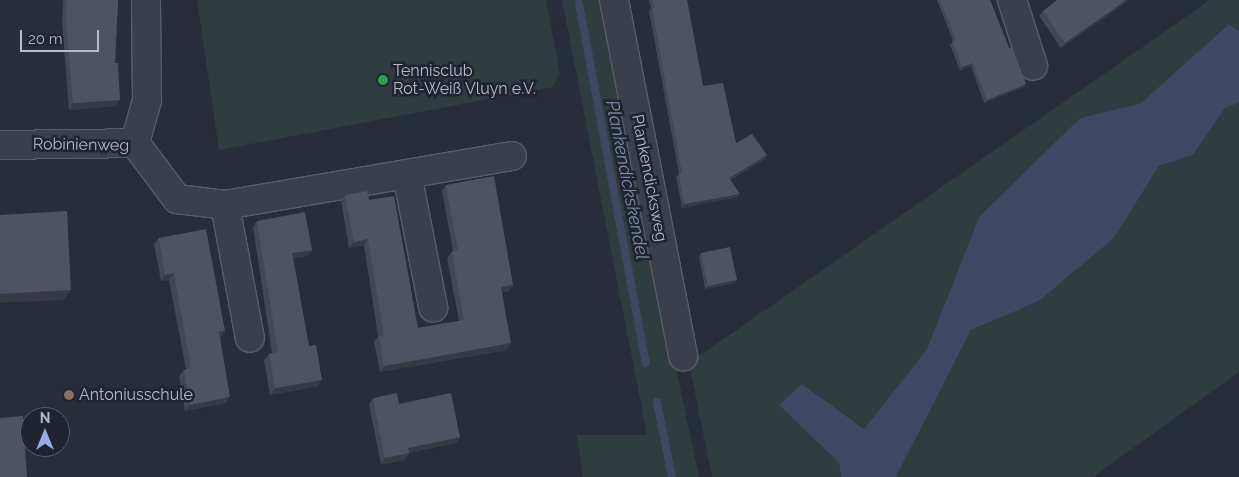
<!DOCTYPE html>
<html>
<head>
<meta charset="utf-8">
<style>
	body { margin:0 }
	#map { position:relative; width:1239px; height:477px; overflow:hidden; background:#272d3b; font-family:Raleway,sans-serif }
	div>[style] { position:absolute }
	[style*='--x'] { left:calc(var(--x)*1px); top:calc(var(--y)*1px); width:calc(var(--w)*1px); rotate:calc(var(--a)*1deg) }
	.green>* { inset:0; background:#2d3d40 }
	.water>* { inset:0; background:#3f4862 }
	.stream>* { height:8px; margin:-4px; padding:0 4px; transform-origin:4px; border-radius:4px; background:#3f4862 }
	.roads { filter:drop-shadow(1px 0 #595d69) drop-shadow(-1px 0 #595d69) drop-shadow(0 1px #595d69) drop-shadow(0 -1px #595d69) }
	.minor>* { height:28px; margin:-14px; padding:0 14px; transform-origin:14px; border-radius:14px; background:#3b3f4b }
	.wall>* { inset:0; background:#434755 }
	.shaded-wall>* { inset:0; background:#373a45 }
	.building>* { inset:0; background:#4e5363 }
	.dots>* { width:14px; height:14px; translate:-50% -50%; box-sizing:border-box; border:2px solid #202430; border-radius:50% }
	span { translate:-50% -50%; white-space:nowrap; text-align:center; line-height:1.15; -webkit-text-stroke:5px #202430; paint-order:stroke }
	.poi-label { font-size:16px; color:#b6bac7 }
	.left { translate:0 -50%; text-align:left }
	.street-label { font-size:16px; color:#b6bac7 }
	.water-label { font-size:18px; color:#828daa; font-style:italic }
	.north { position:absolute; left:20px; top:407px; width:50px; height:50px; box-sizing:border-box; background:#202430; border:1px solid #5c606c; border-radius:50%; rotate:0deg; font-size:14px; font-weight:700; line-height:20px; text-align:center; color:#b6bac7 }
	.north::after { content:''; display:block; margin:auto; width:18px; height:22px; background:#97abeb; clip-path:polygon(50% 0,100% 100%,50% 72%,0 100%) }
	.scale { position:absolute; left:20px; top:30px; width:79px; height:22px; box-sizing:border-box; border:2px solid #b6bac7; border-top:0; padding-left:6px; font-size:15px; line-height:18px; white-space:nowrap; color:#b6bac7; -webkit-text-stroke:4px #202430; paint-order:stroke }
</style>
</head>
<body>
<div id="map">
	<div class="green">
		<div style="clip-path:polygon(197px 0,546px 0,560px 74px,553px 87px,219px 150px)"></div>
		<div style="clip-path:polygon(562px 0,599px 0,699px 477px,583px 477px,577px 435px,647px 435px)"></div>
		<div style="clip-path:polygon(1210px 0,1239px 0,1239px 31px,1229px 24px,1141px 103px,1080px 118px,979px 217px,927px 349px,864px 429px,802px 384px,779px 405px,839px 463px,841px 477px,712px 477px,689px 363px)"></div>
		<div style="clip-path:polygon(1239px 103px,1239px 372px,1093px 477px,896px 477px,971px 330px,1039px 301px,1114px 238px,1159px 166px,1193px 155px,1225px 108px)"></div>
	</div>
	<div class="water">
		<div style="clip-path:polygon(1229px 24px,1239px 31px,1239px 103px,1225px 108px,1193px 155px,1159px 166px,1114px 238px,1039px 301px,971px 330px,896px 477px,841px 477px,839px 463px,779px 405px,802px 384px,864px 429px,927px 349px,979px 217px,1080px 118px,1141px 103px)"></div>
	</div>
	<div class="stream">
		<div style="--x:579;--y:3;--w:366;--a:79.5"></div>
		<div style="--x:657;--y:402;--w:76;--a:78.7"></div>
	</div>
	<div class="roads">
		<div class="minor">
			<div style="--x:614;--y:0;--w:363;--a:79"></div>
			<div style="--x:1012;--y:0;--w:69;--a:72.3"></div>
			<div style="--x:135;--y:143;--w:70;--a:53.1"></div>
			<div style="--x:177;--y:199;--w:48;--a:7.1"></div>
			<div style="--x:225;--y:205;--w:291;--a:-9.7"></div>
			<div style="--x:135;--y:143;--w:45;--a:-74.4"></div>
			<div style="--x:147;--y:100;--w:100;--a:-90.6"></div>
			<div style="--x:0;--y:145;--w:135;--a:-0.8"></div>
			<div style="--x:407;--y:174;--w:136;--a:78.9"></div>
			<div style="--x:225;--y:205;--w:135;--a:79.4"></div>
		</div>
	</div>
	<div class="wall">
		<div style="clip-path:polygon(63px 0,118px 0,115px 63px,120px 100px,116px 106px,69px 110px,62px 22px)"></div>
		<div style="clip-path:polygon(649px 0,687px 0,703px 86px,736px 143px,767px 155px,765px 159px,730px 180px,737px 197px,682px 208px,676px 177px,679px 174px,649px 11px,651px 9px)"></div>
		<div style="clip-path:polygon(937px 0,990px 0,1009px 48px,1026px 84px,1024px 87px,984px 103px,971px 66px,960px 71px,950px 45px,953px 41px)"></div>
		<div style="clip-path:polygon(1130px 0,1061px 48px,1039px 16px,1043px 11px)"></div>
		<div style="clip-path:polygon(446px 185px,513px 285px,509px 291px,502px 292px,507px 350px,380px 372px,374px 342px,378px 336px,364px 245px,349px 248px,341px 201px,345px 195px,369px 200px,418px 328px,459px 321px,447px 258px,452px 252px,453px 251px,442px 191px)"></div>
		<div style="clip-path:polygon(257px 221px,312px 250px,307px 256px,293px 258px,309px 346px,318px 386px,270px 395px,264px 360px,269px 354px,272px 353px,253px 227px)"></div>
		<div style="clip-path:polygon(159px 238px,221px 337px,220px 338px,226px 403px,185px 411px,179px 376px,184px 370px,186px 369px,169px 280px,161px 281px,154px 244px)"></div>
		<div style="clip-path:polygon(701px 253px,737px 280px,735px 283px,705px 289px,699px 256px)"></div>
		<div style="clip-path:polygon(373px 398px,460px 437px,456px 443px,409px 453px,405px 460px,381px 464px,369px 405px)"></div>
	</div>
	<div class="shaded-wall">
		<div style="clip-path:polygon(1126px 0,1130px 0,1061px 48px,1065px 43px)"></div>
		<div style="clip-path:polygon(973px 63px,971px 66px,960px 71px,962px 67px)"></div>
		<div style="clip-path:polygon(1026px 84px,1024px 87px,984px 103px,987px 100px)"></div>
		<div style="clip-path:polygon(120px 100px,116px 106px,69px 110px,73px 103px)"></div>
		<div style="clip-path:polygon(767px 155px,765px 159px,726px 181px,729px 178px)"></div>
		<div style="clip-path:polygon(740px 194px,737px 197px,682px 208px,684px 204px)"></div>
		<div style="clip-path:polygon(368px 239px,364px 245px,349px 248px,354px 242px)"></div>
		<div style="clip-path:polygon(312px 250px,307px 256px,288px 259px,292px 253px)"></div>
		<div style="clip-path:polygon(174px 273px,169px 280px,161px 281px,165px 275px)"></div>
		<div style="clip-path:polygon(737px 280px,735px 283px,705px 289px,708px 286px)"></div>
		<div style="clip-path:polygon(513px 285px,509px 291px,497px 293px,501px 287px)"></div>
		<div style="clip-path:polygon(71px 290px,64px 300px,0 303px,0 294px)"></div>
		<div style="clip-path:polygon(225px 331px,221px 337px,214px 338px,219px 332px)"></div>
		<div style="clip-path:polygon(511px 343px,507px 350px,380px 372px,384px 366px)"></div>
		<div style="clip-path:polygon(322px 380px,318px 386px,270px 395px,275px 388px)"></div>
		<div style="clip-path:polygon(230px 397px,226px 403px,185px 411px,190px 405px)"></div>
		<div style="clip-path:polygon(460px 437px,456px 443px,404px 454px,408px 448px)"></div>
		<div style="clip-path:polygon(409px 453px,405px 460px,381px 464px,385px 458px)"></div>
	</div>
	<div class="building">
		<div style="clip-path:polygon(67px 0,118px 0,115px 63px,118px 63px,120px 100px,73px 103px,66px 16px)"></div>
		<div style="clip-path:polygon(652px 0,687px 0,703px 86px,723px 83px,736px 143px,752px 134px,767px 155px,729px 178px,740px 194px,684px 204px,679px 174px,682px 173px,652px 8px,654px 8px)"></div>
		<div style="clip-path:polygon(940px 0,990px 0,1009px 48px,1012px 47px,1026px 84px,987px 100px,973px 63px,962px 67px,952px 41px,956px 40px)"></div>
		<div style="clip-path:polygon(1057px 0,1126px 0,1065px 43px,1043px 11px)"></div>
		<div style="clip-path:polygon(494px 176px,513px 285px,501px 287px,511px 343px,384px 366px,379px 336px,384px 335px,368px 239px,354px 242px,345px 195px,367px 191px,369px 200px,394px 196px,418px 328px,464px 320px,452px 252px,458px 250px,446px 185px)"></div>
		<div style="clip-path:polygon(67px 211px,71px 290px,0 294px,0 215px)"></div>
		<div style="clip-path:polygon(305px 212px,312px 250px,292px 253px,309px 346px,316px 345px,322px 380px,275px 388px,269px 354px,278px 352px,257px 221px)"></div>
		<div style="clip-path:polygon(206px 229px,225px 331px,219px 332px,230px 397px,190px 405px,184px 370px,191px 368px,174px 273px,165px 275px,159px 238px)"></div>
		<div style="clip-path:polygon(730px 247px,737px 280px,708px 286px,701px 253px)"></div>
		<div style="clip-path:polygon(397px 393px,399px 404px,451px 393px,460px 437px,408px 448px,409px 453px,385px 458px,373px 398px)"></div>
		<div style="clip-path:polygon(23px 416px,27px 477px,0 477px,0 418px)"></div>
	</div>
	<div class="dots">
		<div style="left:383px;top:80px;background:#2e9e5b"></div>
		<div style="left:69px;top:395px;background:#8d6e63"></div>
	</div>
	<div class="poi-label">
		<span class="left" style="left:393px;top:80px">Tennisclub<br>Rot-Weiß Vluyn e.V.</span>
		<span class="left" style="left:79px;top:395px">Antoniusschule</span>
	</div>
	<div class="street-label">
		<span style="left:81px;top:145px;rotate:1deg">Robinienweg</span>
		<span style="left:649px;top:178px;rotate:79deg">Plankendicksweg</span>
	</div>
	<div class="water-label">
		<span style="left:627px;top:180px;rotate:79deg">Plankendickskendel</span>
	</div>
	<div class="north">N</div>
	<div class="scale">20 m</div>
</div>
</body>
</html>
